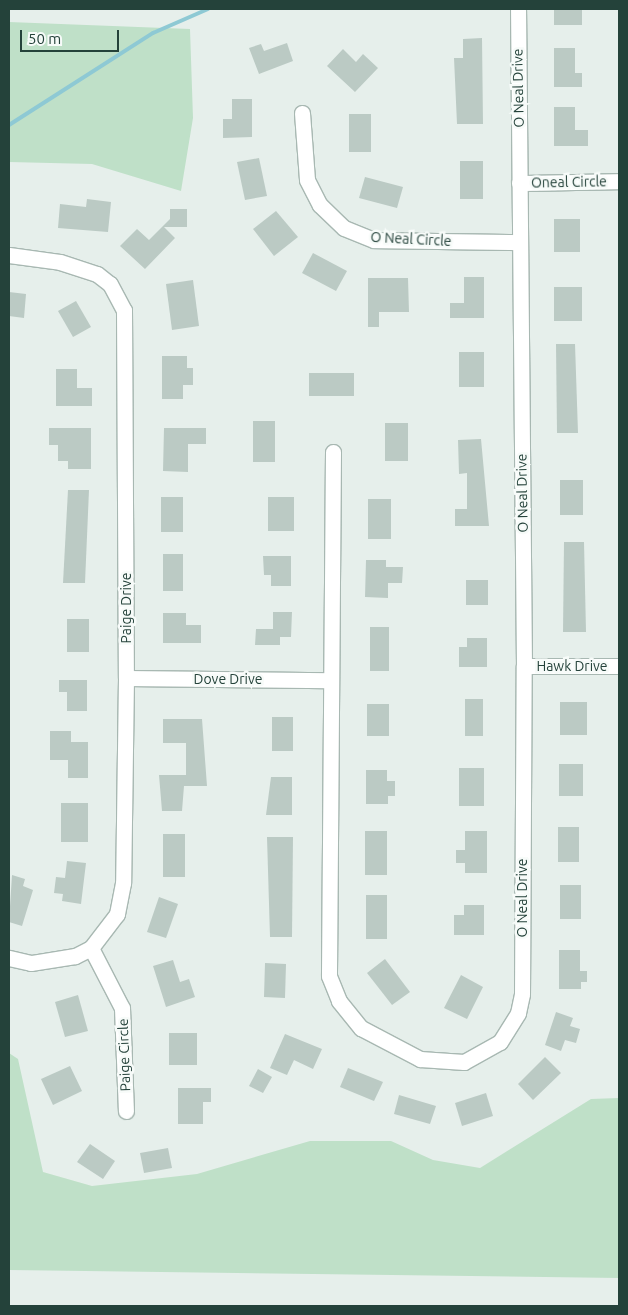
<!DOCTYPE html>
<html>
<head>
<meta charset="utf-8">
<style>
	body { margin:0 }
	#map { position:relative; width:628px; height:1315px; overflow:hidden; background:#e6efeb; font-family:Ubuntu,sans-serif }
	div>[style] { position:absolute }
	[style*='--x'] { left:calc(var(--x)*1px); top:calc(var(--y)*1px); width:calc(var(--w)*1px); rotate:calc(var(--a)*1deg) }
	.green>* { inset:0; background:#bfe0c8 }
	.stream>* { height:4px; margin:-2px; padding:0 2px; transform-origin:2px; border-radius:2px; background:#8ec9d4 }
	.building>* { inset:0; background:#bbcac4 }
	.roads { filter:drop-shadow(1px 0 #a8b8b2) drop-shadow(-1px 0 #a8b8b2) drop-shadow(0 1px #a8b8b2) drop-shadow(0 -1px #a8b8b2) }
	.street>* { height:15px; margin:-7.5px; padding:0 7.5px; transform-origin:7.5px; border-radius:7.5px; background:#fff }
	span { translate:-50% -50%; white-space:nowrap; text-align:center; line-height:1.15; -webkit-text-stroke:5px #f7fbf9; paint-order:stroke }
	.street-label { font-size:14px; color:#24423a }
	.frame { position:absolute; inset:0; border:10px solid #24423a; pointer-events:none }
	.scale { position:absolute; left:20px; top:30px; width:99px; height:22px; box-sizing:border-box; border:2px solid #24423a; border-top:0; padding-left:6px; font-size:15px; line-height:18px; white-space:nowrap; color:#24423a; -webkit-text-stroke:4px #f7fbf9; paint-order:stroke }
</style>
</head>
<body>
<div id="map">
	<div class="green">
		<div style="clip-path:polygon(9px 22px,190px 29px,193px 118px,181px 191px,92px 164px,9px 162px)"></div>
		<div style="clip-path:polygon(9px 1053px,18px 1059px,43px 1172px,92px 1186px,197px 1174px,310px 1141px,391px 1141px,433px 1160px,480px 1168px,591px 1099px,619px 1098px,619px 1278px,9px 1270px)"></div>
	</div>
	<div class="stream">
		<div style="--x:9;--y:125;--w:171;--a:-32.6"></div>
		<div style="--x:153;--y:33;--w:60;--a:-23.6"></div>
	</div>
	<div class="building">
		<div style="clip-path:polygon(554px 9px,582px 9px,582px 25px,554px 25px)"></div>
		<div style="clip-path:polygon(482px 38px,483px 124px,457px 124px,454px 58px,463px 58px,463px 39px)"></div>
		<div style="clip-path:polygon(287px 43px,293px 61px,259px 74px,249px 48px,261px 44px,264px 51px)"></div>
		<div style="clip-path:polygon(554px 48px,575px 48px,575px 73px,582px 73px,582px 87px,554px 87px)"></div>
		<div style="clip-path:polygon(343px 49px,356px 62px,363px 54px,378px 68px,355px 92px,327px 66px)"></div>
		<div style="clip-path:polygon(232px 99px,252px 99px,252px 137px,223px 138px,223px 119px,232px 119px)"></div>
		<div style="clip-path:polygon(554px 107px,575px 107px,575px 130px,588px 130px,588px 146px,554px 146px)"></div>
		<div style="clip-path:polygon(349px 114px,371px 114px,371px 152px,349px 152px)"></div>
		<div style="clip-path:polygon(259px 158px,267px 196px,245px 200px,237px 162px)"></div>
		<div style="clip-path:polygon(460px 161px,483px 161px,483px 199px,460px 199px)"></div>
		<div style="clip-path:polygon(365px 177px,403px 187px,397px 208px,359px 198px)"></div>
		<div style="clip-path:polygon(87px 199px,111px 202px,108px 232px,58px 228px,60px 204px,86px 207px)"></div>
		<div style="clip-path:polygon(170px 209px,187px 209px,187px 227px,164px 227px,175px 238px,145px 269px,120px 246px,137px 229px,149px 240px,170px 219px)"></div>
		<div style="clip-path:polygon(276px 211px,298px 237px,274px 256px,253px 229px)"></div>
		<div style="clip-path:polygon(554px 219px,580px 219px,580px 252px,554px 252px)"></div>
		<div style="clip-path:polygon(313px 253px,347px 271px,336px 291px,302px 273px)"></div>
		<div style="clip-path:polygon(464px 277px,484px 277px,484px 318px,450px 318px,450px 303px,464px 303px)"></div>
		<div style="clip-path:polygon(368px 278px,408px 278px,409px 312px,379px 312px,379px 327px,368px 327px)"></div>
		<div style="clip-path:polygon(193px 280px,199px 326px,172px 330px,166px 284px)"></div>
		<div style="clip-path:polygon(554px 287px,582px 287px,582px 321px,554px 321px)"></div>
		<div style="clip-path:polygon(9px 292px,26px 294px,24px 318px,9px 316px)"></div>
		<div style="clip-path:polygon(76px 301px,91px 327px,73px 337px,58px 311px)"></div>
		<div style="clip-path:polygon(556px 344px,575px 344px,578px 433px,557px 433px)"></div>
		<div style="clip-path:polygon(459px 352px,484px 352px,484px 387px,459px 387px)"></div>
		<div style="clip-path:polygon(162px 356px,187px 356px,187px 368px,193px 368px,193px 385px,183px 385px,183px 399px,162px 399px)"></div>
		<div style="clip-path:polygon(56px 369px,77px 369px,77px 388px,92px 388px,92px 406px,56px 406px)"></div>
		<div style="clip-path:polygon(309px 373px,354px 373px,354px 396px,309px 396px)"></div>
		<div style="clip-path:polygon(253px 421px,275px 421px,275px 462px,253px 462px)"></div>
		<div style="clip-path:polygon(385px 423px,408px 423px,408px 461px,385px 461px)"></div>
		<div style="clip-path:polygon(49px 428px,91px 428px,91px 469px,68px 469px,68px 461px,58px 461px,58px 445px,49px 445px)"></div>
		<div style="clip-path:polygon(164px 428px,206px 428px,206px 444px,188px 444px,188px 472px,163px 471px)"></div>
		<div style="clip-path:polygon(481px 439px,489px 526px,455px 526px,455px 509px,467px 509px,467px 473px,459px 474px,458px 440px)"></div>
		<div style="clip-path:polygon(560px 480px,583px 480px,583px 515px,560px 515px)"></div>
		<div style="clip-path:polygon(68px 490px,89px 490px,85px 583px,63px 583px)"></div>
		<div style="clip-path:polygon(161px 497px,183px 497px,183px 532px,161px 532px)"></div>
		<div style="clip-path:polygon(268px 497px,294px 497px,294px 531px,268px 531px)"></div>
		<div style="clip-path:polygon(368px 499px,391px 499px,391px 539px,368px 539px)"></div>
		<div style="clip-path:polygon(564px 542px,584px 542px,586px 632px,563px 632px)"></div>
		<div style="clip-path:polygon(163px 554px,183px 554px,183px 591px,163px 591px)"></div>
		<div style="clip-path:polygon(263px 556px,291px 556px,291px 586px,271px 586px,271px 575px,264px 575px)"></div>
		<div style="clip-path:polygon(366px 560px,386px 560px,386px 567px,403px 567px,402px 583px,388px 583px,388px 598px,365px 597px)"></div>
		<div style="clip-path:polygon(466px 580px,488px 580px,488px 605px,466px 605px)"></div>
		<div style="clip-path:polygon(273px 612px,292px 612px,291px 637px,280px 637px,280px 645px,255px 645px,256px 629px,273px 629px)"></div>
		<div style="clip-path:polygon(163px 613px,186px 613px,186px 625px,201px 625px,201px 643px,163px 643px)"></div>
		<div style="clip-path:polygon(67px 619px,89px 619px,89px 652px,67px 652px)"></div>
		<div style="clip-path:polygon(370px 627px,389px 627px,389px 671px,370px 671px)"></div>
		<div style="clip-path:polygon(467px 638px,487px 638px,487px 667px,459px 667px,459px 647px,467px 647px)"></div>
		<div style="clip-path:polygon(59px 680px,87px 680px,87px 711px,67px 711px,67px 692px,59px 692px)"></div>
		<div style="clip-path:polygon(465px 699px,483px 699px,483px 736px,465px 736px)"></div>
		<div style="clip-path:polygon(560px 702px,587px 702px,587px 735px,560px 735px)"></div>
		<div style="clip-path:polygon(367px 704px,389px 704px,389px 736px,367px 736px)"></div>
		<div style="clip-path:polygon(272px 717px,293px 717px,293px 751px,272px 751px)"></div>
		<div style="clip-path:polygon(163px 719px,202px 719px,207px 786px,184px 786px,182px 811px,162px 811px,159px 775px,186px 775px,186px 743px,163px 743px)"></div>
		<div style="clip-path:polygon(50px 731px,71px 731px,71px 742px,88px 742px,88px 778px,68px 778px,68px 760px,50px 760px)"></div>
		<div style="clip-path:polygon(559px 764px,583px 764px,583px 796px,559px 796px)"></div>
		<div style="clip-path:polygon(459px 768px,484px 768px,484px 806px,459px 806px)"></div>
		<div style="clip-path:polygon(366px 770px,387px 770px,387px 781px,395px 781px,395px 796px,388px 796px,388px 804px,366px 804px)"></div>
		<div style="clip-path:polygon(271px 777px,292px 777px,292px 815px,266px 815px)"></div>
		<div style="clip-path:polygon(61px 803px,88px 803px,88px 842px,61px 842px)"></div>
		<div style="clip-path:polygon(558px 827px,579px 827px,579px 862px,558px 862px)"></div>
		<div style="clip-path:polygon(365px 831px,387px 831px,387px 875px,365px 875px)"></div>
		<div style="clip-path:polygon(465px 831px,487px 831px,487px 873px,465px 873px,465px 863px,456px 863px,456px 850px,465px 850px)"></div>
		<div style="clip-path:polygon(163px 834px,185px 834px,185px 877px,163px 877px)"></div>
		<div style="clip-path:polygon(267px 837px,293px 837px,292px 937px,270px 937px)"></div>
		<div style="clip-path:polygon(67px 861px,86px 863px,81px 904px,62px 901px,63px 894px,54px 893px,56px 877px,65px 878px)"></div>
		<div style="clip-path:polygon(12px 875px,25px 879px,23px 886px,33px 890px,22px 926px,9px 922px)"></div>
		<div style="clip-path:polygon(560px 885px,581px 885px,581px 919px,560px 919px)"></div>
		<div style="clip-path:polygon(366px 895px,387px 895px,387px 939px,366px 939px)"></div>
		<div style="clip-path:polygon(159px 897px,178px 904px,166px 938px,147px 932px)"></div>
		<div style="clip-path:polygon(464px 905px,484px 905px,484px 935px,454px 935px,454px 915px,464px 915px)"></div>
		<div style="clip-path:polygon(559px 950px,580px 950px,580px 971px,587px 971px,587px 982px,581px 982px,581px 989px,559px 989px)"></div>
		<div style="clip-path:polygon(385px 959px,410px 992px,392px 1005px,367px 973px)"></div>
		<div style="clip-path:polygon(173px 960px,180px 982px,189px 979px,195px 997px,166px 1007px,153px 966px)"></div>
		<div style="clip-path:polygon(265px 963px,286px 964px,285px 998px,264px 997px)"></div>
		<div style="clip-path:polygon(461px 975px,483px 987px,467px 1019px,444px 1008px)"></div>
		<div style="clip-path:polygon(78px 995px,88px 1031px,65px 1037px,55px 1002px)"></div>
		<div style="clip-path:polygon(556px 1012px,573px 1018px,570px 1026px,580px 1029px,576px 1043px,565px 1040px,561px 1051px,545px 1045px)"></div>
		<div style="clip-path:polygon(169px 1033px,197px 1033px,197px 1065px,169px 1065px)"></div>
		<div style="clip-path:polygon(285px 1034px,322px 1049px,313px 1069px,294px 1060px,287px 1075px,270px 1068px)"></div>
		<div style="clip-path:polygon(545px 1057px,561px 1073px,533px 1100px,518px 1084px)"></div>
		<div style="clip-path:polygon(70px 1066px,82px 1091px,53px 1105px,41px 1079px)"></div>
		<div style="clip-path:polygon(348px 1068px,383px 1082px,374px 1101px,340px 1087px)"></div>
		<div style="clip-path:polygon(258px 1069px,272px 1077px,263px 1093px,249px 1086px)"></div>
		<div style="clip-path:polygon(178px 1088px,211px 1088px,211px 1102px,203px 1102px,203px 1124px,178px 1124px)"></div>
		<div style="clip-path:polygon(486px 1093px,493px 1116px,462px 1126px,455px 1103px)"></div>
		<div style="clip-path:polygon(399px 1095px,436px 1106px,430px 1124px,394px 1114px)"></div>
		<div style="clip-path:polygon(90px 1144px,115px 1161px,103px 1179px,77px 1162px)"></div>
		<div style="clip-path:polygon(168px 1148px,172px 1168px,144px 1173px,140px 1153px)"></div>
	</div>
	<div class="roads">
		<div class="street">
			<div style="--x:302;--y:113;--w:67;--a:85.7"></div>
			<div style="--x:307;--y:180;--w:28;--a:63"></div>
			<div style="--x:320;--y:205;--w:33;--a:44"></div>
			<div style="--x:344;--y:228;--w:32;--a:22"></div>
			<div style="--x:374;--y:240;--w:145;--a:0.8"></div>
			<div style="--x:519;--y:183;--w:100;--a:-1.1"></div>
			<div style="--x:9;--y:255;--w:51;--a:7.8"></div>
			<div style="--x:60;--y:262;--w:39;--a:18"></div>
			<div style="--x:97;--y:274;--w:16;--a:38"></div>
			<div style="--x:110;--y:284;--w:30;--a:62"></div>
			<div style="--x:124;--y:310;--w:368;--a:89.7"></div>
			<div style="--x:126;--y:678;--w:205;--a:90.8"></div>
			<div style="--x:123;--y:883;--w:32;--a:101"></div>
			<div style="--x:117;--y:914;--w:43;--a:127.4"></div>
			<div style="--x:91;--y:948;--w:18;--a:153"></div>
			<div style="--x:75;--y:956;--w:45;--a:171"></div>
			<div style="--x:31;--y:963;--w:23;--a:-167"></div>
			<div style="--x:333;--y:452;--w:524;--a:90.44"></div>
			<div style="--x:329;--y:976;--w:27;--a:68"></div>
			<div style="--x:339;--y:1001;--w:35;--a:51"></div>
			<div style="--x:361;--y:1028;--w:67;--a:27.7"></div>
			<div style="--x:420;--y:1059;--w:44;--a:3.9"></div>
			<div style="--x:464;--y:1062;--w:41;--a:-29.1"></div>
			<div style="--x:500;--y:1042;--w:34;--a:-58"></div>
			<div style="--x:518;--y:1013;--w:19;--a:-78"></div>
			<div style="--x:522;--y:994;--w:328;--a:-89.7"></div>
			<div style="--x:524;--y:666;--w:657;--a:-90.52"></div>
			<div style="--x:524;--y:666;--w:95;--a:0"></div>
			<div style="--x:126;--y:678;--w:204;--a:0.6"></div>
			<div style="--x:91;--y:948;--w:68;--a:62.7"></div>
			<div style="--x:122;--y:1008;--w:103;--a:87.8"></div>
		</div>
	</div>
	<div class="street-label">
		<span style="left:518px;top:88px;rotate:-91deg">O Neal Drive</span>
		<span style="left:569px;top:182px;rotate:-1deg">Oneal Circle</span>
		<span style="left:411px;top:239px;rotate:3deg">O Neal Circle</span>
		<span style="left:522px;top:493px;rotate:-91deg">O Neal Drive</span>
		<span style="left:126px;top:608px;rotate:-90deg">Paige Drive</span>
		<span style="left:572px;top:666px">Hawk Drive</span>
		<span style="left:228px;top:679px">Dove Drive</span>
		<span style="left:522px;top:898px;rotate:-90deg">O Neal Drive</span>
		<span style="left:124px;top:1055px;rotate:-92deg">Paige Circle</span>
	</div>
	<div class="frame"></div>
	<div class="scale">50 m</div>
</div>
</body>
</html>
